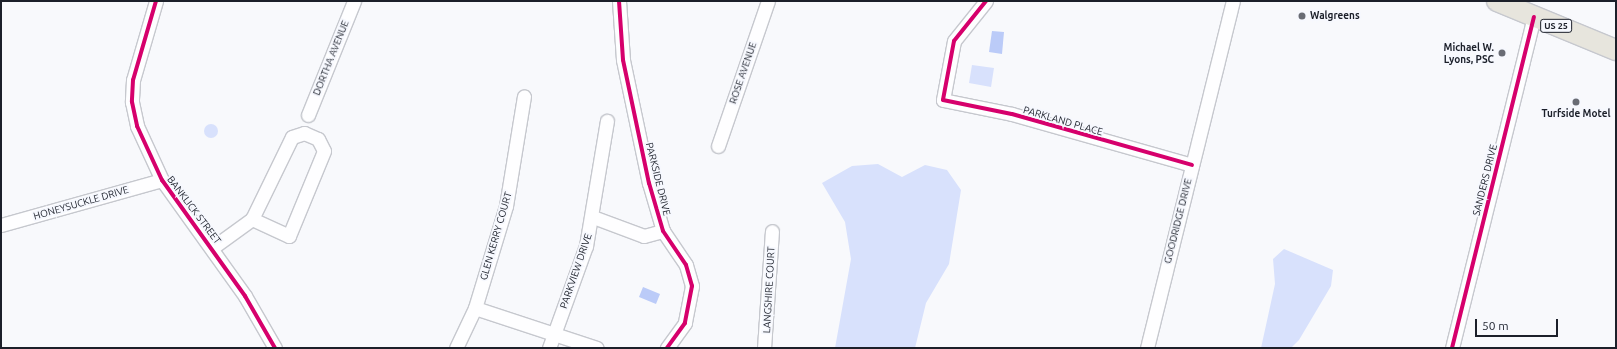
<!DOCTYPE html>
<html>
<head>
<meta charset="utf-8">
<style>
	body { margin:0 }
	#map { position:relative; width:1617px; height:349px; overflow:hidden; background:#f8f9fc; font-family:Ubuntu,sans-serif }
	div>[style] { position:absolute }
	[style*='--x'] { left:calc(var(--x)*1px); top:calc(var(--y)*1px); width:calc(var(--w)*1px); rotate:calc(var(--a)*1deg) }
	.green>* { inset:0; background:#d8e1fc }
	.round { border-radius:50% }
	.water>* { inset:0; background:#bbcbf8 }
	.roads { filter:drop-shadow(1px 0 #c6c8ce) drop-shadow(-1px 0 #c6c8ce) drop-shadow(0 1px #c6c8ce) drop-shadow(0 -1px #c6c8ce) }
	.minor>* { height:13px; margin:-6.5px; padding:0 6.5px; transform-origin:6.5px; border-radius:6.5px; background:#fefeff }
	.primary>* { height:20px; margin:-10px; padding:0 10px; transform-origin:10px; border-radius:10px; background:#e7e5dd }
	.cycleway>* { height:4px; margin:-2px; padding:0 2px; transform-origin:2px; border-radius:2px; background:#d6006c }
	.dots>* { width:11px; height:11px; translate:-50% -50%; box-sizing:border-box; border:2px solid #f6f8fe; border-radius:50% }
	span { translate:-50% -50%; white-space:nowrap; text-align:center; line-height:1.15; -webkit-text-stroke:3.5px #f6f8fe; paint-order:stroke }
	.shield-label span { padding:1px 3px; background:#f6f8fe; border:1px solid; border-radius:3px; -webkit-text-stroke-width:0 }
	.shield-label { font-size:9px; color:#1c202a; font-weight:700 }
	.poi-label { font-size:10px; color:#1c202a; font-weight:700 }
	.left { translate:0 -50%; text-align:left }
	.right { translate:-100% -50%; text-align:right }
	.street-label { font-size:10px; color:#1c202a }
	.frame { position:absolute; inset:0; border:2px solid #1c202a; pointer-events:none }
	.scale { position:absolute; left:1475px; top:319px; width:83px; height:18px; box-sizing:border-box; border:2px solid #1c202a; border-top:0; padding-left:5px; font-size:12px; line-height:14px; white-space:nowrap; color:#1c202a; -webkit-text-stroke:3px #f6f8fe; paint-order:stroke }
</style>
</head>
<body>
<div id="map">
	<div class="green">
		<div style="clip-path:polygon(972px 65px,994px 68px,991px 87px,969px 83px)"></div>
		<div class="round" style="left:204px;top:124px;width:14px;height:14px"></div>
		<div style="clip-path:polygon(878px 164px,902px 177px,925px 165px,947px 170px,961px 190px,949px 264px,926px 303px,915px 348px,835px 348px,851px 259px,845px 222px,822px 183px,852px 166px)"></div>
		<div style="clip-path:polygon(1284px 249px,1333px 270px,1331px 286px,1299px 340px,1291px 348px,1261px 348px,1275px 284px,1273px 259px)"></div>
	</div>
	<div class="water">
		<div style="clip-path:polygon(992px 31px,1004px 32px,1002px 54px,989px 52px)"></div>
		<div style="clip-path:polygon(643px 287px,660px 294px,656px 304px,639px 297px)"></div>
	</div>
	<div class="roads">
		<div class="minor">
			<div style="--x:156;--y:1;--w:82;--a:106.2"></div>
			<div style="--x:133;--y:80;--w:22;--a:93"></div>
			<div style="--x:132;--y:102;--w:25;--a:78"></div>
			<div style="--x:137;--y:126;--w:60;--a:65.2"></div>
			<div style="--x:162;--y:180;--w:143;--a:54.4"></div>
			<div style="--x:245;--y:296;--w:60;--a:60"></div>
			<div style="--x:619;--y:1;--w:59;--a:86.1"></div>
			<div style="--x:623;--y:60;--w:126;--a:78.1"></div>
			<div style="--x:649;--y:183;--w:50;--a:73.7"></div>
			<div style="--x:663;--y:231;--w:41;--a:55.9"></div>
			<div style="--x:686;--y:265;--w:22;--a:74"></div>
			<div style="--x:692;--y:286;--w:38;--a:101"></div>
			<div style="--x:685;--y:323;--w:31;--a:126"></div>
			<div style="--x:986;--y:1;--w:51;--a:128.7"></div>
			<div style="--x:954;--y:41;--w:60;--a:100.6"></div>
			<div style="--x:943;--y:100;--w:70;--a:11.5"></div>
			<div style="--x:1012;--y:114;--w:187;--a:15.8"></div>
			<div style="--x:308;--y:115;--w:123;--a:-68"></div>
			<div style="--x:718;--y:146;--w:153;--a:-71"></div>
			<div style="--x:593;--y:217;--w:54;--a:20.4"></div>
			<div style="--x:644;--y:236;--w:20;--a:-15"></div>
			<div style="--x:1;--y:225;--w:167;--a:-15.6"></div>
			<div style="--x:212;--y:248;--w:49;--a:-35.9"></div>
			<div style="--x:252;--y:219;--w:91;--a:-64"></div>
			<div style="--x:292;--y:137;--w:13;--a:-18"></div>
			<div style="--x:304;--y:133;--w:15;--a:23"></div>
			<div style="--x:318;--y:139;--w:13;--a:63"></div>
			<div style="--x:324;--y:151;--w:92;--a:112.4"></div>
			<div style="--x:289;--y:236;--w:41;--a:-155.3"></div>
			<div style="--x:475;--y:308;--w:128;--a:18.2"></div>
			<div style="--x:456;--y:348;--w:44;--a:-64.6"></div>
			<div style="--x:475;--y:308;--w:107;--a:-73.1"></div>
			<div style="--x:506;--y:206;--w:111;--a:-80.7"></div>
			<div style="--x:549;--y:348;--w:109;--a:-70.1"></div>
			<div style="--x:586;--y:246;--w:127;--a:-80.5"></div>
			<div style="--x:764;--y:348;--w:117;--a:-86.1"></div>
			<div style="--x:1147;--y:348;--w:357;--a:-76.1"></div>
			<div style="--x:1452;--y:348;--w:341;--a:-76.1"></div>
		</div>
		<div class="primary">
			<div style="--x:1497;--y:1;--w:129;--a:22.4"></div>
		</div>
	</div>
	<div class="cycleway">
		<div style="--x:156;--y:1;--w:82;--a:106.2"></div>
		<div style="--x:133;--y:80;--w:22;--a:93"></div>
		<div style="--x:132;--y:102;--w:25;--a:78"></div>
		<div style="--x:137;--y:126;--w:60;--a:65.2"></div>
		<div style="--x:162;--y:180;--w:143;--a:54.4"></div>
		<div style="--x:245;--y:296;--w:60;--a:60"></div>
		<div style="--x:619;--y:1;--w:59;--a:86.1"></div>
		<div style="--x:623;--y:60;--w:126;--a:78.1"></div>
		<div style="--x:649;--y:183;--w:50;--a:73.7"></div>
		<div style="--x:663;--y:231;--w:41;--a:55.9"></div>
		<div style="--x:686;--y:265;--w:22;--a:74"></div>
		<div style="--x:692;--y:286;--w:38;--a:101"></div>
		<div style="--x:685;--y:323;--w:31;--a:126"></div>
		<div style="--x:986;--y:1;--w:51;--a:128.7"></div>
		<div style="--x:954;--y:41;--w:60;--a:100.6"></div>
		<div style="--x:943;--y:100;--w:70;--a:11.5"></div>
		<div style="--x:1012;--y:114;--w:187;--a:15.8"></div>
		<div style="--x:1452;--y:348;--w:341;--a:-76.1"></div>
	</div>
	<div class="dots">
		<div style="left:1302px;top:16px;background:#696c74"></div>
		<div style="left:1502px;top:53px;background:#696c74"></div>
		<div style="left:1576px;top:102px;background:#696c74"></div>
	</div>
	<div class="shield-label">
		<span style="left:1556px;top:26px">US 25</span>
	</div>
	<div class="poi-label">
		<span class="left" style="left:1310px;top:16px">Walgreens</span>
		<span class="right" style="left:1494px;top:53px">Michael W.<br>Lyons, PSC</span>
		<span style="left:1576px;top:114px">Turfside Motel</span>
	</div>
	<div class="street-label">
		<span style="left:331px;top:58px;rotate:-68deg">DORTHA AVENUE</span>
		<span style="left:743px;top:73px;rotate:-71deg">ROSE AVENUE</span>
		<span style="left:1063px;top:121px;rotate:16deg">PARKLAND PLACE</span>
		<span style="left:658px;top:179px;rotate:76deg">PARKSIDE DRIVE</span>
		<span style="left:1485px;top:180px;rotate:-76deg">SANDERS DRIVE</span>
		<span style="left:81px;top:203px;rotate:-16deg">HONEYSUCKLE DRIVE</span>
		<span style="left:194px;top:210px;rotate:53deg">BANKLICK STREET</span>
		<span style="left:1178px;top:221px;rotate:-76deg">GOODRIDGE DRIVE</span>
		<span style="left:496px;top:236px;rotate:-74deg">GLEN KERRY COURT</span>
		<span style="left:576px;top:271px;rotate:-71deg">PARKVIEW DRIVE</span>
		<span style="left:769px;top:290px;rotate:-87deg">LANGSHIRE COURT</span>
	</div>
	<div class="frame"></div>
	<div class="scale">50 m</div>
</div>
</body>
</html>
